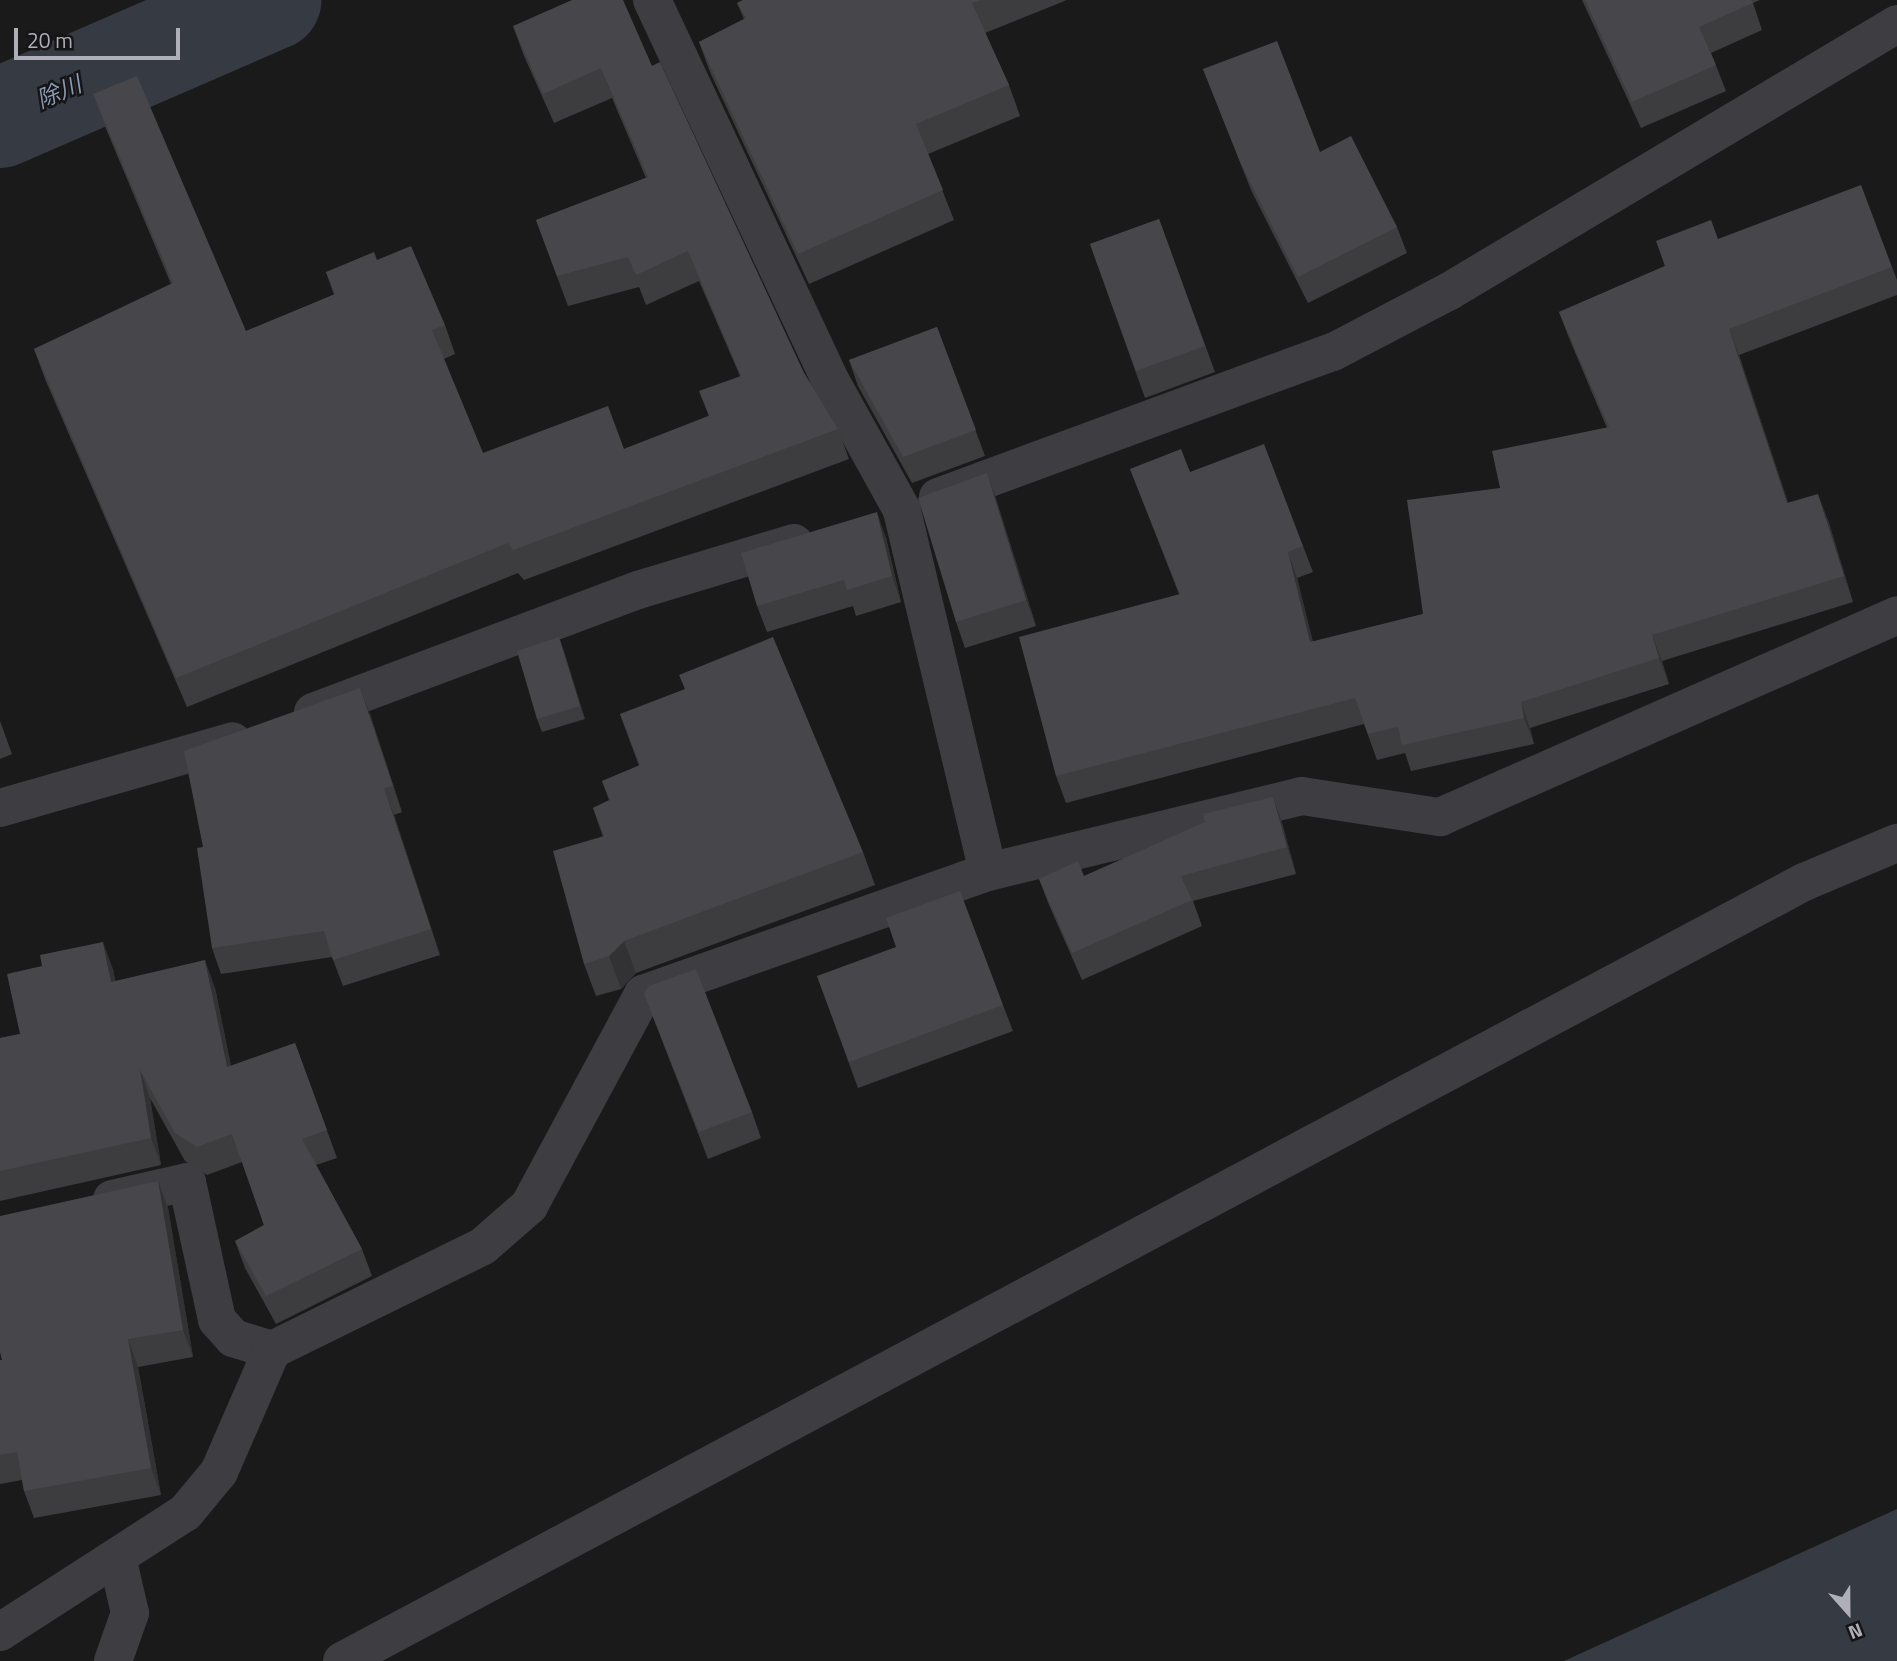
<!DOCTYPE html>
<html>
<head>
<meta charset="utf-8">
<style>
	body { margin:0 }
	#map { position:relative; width:1897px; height:1661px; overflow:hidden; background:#1a1a1b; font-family:"Titillium Web","Noto Sans JP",sans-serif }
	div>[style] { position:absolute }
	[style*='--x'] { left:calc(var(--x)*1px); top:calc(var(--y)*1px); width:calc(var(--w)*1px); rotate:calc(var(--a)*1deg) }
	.water>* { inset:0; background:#353a43 }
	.river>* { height:100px; margin:-50px; padding:0 50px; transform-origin:50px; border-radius:50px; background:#353a43 }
	.street>* { height:38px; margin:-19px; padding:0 19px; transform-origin:19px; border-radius:19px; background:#3d3d42 }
	.wall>* { inset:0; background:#3d3d40 }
	.shaded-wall>* { inset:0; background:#323234 }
	.building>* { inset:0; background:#47474b }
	span { translate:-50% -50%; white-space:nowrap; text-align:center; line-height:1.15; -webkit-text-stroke:5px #151416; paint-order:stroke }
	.water-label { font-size:23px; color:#8997af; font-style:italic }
	.north { position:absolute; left:1813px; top:1577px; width:70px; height:70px; -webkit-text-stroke:5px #151416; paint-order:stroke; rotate:159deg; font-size:19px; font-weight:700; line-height:28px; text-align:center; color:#aeafb9 }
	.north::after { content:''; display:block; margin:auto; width:24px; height:32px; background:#aeafb9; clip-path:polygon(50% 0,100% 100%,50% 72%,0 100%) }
	.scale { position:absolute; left:14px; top:28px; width:166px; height:32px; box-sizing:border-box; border:4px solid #aeafb9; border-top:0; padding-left:9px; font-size:21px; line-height:24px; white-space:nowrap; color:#aeafb9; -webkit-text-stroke:5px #151416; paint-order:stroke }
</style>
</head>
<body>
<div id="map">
	<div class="water">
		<div style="clip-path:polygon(1897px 1509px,1897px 1661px,1564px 1661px)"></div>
	</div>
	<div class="river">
		<div style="--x:0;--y:118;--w:296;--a:-23.5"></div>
	</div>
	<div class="street">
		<div style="--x:938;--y:497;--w:421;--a:-20.2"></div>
		<div style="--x:1333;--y:352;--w:130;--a:-27.6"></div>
		<div style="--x:1448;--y:292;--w:523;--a:-30.83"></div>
		<div style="--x:313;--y:712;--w:347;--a:-20.6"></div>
		<div style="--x:638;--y:590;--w:163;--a:-16.8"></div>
		<div style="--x:0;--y:808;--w:242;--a:-16"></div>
		<div style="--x:988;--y:872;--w:323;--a:-13.6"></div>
		<div style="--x:1302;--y:796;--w:140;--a:8.7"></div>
		<div style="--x:1440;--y:817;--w:500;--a:-23.8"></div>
		<div style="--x:112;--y:1199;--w:77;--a:-12.8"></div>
		<div style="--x:187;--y:1182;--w:141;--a:77.7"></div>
		<div style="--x:217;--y:1320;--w:24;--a:48"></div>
		<div style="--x:233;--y:1338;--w:41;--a:17.1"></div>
		<div style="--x:0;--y:1632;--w:220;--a:-32.8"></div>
		<div style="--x:185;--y:1513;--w:53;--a:-50.3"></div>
		<div style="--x:219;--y:1472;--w:133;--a:-66.5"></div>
		<div style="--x:272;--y:1350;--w:235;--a:-26.2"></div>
		<div style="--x:483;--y:1246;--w:61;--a:-41"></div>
		<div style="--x:529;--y:1206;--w:241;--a:-61.7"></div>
		<div style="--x:643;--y:994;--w:366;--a:-19.5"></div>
		<div style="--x:988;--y:872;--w:372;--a:-103.4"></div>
		<div style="--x:902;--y:510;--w:146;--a:-119"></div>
		<div style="--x:831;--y:382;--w:422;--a:-115.1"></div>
		<div style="--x:113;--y:1661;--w:51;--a:-70.5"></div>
		<div style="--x:130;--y:1613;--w:57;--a:-103.1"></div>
		<div style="--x:342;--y:1661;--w:1657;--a:-28.05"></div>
		<div style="--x:1804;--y:882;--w:101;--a:-22.8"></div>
	</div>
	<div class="wall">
		<div style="clip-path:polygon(743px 0,1067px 0,985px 33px,1009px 85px,1020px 116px,928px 154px,954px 220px,809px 284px,710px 72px,699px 42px,744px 19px,737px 3px)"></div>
		<div style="clip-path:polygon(1582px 0,1760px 0,1753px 3px,1762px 30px,1711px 53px,1726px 91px,1641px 128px)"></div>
		<div style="clip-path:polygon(513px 26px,652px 66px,804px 373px,838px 429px,849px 459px,524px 580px,518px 573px,187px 707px,45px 379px,34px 349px,171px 284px,104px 124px,93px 94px,246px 331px,334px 295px,326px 272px,377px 260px,445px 325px,455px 354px,444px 359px,483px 453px,624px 449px,708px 416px,740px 376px,699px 281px,646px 305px,639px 287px,568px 306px,536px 220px,646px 178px,612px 98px,554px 123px,524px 56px)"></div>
		<div style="clip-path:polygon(1203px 69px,1320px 152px,1397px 227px,1407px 253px,1308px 303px,1251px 190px)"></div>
		<div style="clip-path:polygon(1159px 219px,1215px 372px,1145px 398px,1090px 244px)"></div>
		<div style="clip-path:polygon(1665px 266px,1892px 267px,1897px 280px,1897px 295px,1739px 355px,1788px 503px,1828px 520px,1853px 602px,1662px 661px,1669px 684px,1530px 728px,1534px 744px,1411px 771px,1405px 753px,1377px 760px,1364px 724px,1066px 803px,1056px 776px,1179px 594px,1130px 469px,1190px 472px,1303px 546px,1313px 572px,1297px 578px,1313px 642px,1423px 614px,1500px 488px,1607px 428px,1569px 338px,1559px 312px)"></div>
		<div style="clip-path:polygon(937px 327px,985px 456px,912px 483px,858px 386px,849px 360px)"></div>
		<div style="clip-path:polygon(987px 473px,996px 499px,1036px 626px,965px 648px,956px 622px)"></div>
		<div style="clip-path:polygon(886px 538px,901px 602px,856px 616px,853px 606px,767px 632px,757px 606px)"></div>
		<div style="clip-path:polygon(559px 637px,585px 719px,542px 732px,537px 719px)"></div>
		<div style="clip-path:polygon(370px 714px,402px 812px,394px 815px,440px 955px,343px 986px,332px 957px,221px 974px,212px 948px)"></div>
		<div style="clip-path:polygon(620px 714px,863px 852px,875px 885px,636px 973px,621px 989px,596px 996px,584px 964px,603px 837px,593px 808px,609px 800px,602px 781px,639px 766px)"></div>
		<div style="clip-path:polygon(0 721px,12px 754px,0 759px)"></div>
		<div style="clip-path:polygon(1273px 797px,1282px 823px,1296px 874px,1193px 901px,1202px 926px,1082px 980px,1049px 905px,1039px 879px,1084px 876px)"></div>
		<div style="clip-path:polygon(113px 969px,115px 981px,215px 988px,231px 1066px,295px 1043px,337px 1158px,316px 1165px,362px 1249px,372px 1276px,276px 1324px,245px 1268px,235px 1241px,264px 1225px,242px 1162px,207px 1175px,185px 1161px,150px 1098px,161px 1165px,0 1201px,0 1038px,20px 1034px)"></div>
		<div style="clip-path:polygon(817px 976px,1003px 1005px,1013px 1031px,858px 1088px)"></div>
		<div style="clip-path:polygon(644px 994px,752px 1112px,761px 1138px,708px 1159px)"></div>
		<div style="clip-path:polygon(158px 1181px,168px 1208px,193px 1357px,138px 1367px,161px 1495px,34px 1518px,24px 1491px,22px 1480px,0 1484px,0 1360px,2px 1360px)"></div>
	</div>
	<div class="shaded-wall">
		<div style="clip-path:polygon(1729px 329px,1739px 355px,1797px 529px,1787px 503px)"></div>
		<div style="clip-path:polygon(987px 473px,996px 499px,1036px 626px,1026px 600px)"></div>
		<div style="clip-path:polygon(1818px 494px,1828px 520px,1853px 602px,1844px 576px)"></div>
		<div style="clip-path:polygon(877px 512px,886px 538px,901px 602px,892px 576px)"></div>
		<div style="clip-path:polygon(1288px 552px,1297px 578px,1319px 669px,1310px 642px)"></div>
		<div style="clip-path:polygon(1652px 635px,1662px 661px,1669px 684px,1659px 658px)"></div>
		<div style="clip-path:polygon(559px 637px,564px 651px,585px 719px,580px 706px)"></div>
		<div style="clip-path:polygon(360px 688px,370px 714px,402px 812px,393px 786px)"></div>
		<div style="clip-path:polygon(1521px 702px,1530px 728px,1534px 744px,1524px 718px)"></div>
		<div style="clip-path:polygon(384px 788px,394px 815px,440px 955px,431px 929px)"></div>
		<div style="clip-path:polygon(1273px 797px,1282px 823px,1296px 874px,1287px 847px)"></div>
		<div style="clip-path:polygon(624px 941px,636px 973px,621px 989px,609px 956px)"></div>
		<div style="clip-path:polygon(103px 942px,113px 969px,121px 1009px,111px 982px)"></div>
		<div style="clip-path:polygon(205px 960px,215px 988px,237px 1095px,227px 1067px)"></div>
		<div style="clip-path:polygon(140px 1070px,150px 1098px,161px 1165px,151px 1138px)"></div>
		<div style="clip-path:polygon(158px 1181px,168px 1208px,193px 1357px,183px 1330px)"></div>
		<div style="clip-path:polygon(128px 1339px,138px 1367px,161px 1495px,151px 1468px)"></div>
	</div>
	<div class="building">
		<div style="clip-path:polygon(572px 0,623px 0,652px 66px,660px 62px,804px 373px,838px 429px,513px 550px,508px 543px,176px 678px,34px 349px,173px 283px,93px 94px,137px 76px,246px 331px,335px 294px,326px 272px,374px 252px,377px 260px,411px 246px,445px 325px,432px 330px,483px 453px,608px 406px,624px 449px,709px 416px,699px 391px,741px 376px,688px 251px,636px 275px,628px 257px,557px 276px,536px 220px,648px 177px,601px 68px,543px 94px,513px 26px)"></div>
		<div style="clip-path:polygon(743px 0,981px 0,972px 3px,1009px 85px,916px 124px,943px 190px,798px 254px,699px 42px,746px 18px,737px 3px)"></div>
		<div style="clip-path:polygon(1585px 0,1751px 0,1753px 3px,1699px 27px,1716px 65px,1632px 102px)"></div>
		<div style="clip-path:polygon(1277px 41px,1320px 152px,1351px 136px,1397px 227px,1298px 277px,1241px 164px,1203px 69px)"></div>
		<div style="clip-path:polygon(1861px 185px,1892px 267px,1729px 329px,1787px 503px,1818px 494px,1844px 576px,1652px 635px,1659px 658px,1521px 702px,1524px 718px,1402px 745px,1398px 727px,1368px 734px,1355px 698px,1056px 776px,1019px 637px,1180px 594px,1130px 469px,1181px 449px,1190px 472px,1264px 444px,1303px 546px,1288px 552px,1310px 642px,1423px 614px,1407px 500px,1500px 488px,1492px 451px,1609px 427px,1559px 312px,1665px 266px,1656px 241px,1711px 220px,1718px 239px)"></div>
		<div style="clip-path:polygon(1159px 219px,1205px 346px,1136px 371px,1090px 244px)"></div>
		<div style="clip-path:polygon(937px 327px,976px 430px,903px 457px,849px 360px)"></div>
		<div style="clip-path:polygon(987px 473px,1026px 600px,956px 622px,918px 498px)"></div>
		<div style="clip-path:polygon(877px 512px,892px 576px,847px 590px,844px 580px,757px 606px,741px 553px)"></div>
		<div style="clip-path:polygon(559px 637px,580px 706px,537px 719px,517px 651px)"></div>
		<div style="clip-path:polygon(773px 637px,863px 852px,624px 941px,609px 956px,584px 964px,553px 851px,604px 836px,593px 808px,610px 800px,602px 781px,640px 765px,620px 714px,685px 689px,679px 675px)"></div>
		<div style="clip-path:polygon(360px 688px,393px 786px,384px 788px,431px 929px,333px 960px,324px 931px,212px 948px,197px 848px,203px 847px,184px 751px)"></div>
		<div style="clip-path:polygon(1273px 797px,1287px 847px,1181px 876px,1192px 900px,1072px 953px,1039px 879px,1078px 861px,1084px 876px,1205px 822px,1203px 814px)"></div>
		<div style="clip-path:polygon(960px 891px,1003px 1005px,849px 1062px,817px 976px,896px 947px,886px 918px)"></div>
		<div style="clip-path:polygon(103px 942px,111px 982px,205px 960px,227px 1067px,295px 1043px,327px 1130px,302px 1139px,362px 1249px,266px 1296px,235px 1241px,264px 1225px,232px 1134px,197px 1147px,175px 1133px,140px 1070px,151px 1138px,0 1171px,0 1038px,20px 1034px,7px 974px,42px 966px,40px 955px)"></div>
		<div style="clip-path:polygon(696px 969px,752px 1112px,699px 1132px,644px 994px,649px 986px)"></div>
		<div style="clip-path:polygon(158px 1181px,183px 1330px,128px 1339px,151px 1468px,24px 1491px,17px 1452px,0 1455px,0 1360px,2px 1360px,0 1352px,0 1216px)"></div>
	</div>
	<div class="water-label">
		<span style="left:59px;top:92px;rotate:-23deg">除川</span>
	</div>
	<div class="north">N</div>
	<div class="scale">20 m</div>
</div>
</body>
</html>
